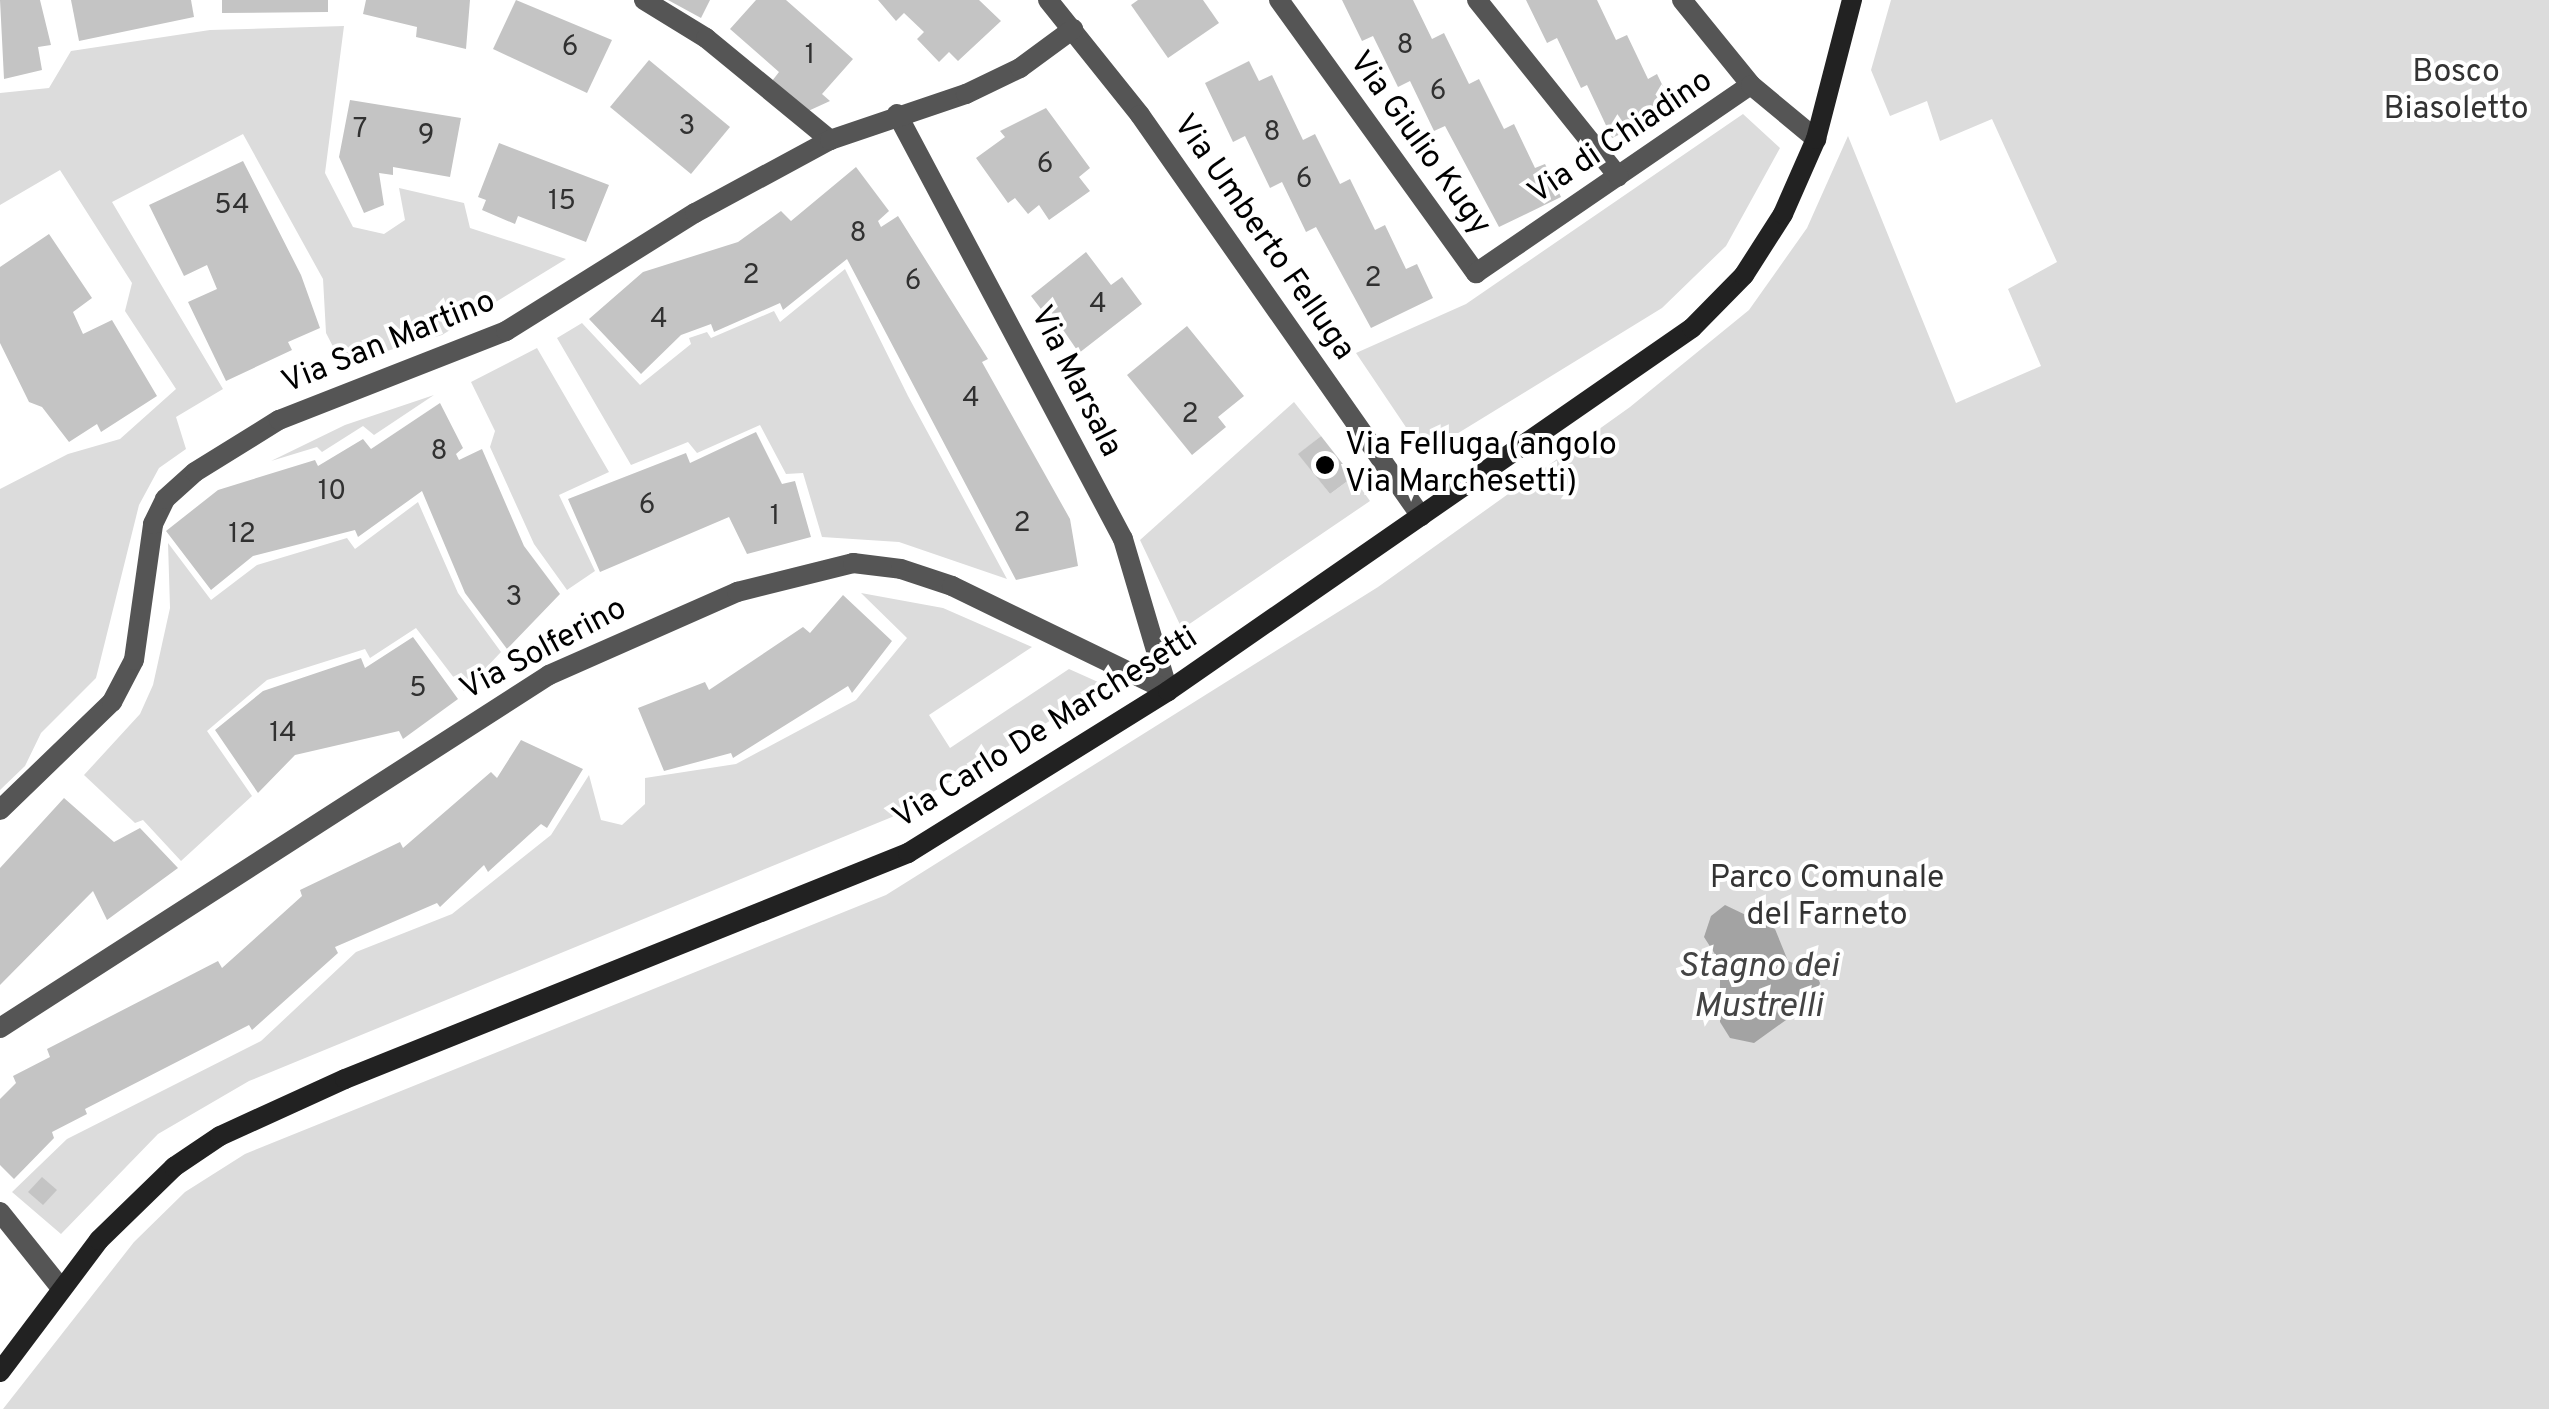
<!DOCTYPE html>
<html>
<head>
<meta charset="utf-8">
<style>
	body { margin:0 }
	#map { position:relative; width:2549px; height:1409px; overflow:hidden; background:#fff; font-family:Overpass,sans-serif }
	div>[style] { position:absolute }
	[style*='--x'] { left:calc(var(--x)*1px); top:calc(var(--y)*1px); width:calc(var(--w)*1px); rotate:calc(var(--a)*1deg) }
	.green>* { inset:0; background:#dcdcdc }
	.water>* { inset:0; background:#a3a3a3 }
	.building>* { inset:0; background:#c4c4c4 }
	.street>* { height:20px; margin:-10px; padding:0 10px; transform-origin:10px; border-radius:10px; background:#555 }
	.secondary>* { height:20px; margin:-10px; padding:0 10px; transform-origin:10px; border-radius:10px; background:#222 }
	.dots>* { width:28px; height:28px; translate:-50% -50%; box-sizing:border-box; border:5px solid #fff; border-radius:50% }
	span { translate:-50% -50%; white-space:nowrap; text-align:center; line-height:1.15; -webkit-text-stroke:8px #fff; paint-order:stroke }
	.number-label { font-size:28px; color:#313131 }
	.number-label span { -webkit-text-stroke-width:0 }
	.park-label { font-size:32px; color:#333 }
	.street-label { font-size:32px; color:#000 }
	.poi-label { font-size:32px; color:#000 }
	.left { translate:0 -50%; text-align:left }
	.water-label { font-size:35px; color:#444; font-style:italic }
</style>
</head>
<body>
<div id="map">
	<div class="green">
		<div style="clip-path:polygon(1891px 0,2549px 0,2549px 1409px,3px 1409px,134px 1242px,185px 1192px,245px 1154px,886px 895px,1378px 587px,1630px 407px,1749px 310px,1807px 228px,1848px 136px,1956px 403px,2041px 366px,2008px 289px,2057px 262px,1992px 119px,1940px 141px,1927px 101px,1890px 116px,1871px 70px)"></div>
		<div style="clip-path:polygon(344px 26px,325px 173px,353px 227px,384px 234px,405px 220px,399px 188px,464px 203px,470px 228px,566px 259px,442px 335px,342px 364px,326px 333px,323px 279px,243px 134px,112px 202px,223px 389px,176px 417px,186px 449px,159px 468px,139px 505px,96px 678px,41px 733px,25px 766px,0 790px,0 489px,68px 454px,120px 439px,176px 389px,125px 311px,132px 283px,60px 170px,0 205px,0 93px,49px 88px,71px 51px,210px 30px)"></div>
		<div style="clip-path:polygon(1743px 114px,1780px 148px,1726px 246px,1662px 308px,1424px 454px,1356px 353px,1466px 304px)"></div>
		<div style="clip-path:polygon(845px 269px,908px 396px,1007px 579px,899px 542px,822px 537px,803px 473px,786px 474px,760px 425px,697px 453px,688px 442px,631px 465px,557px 338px,582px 323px,640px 385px,691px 344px,689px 338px,707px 332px,711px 338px,774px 311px,780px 322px)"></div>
		<div style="clip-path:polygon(537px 348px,609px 472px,559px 495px,595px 571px,567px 590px,534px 544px,490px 447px,495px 431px,471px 382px)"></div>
		<div style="clip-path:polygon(434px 395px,374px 435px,363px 426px,322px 452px,317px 447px,271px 461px,345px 425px)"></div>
		<div style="clip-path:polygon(1294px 402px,1321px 436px,1299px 454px,1330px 494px,1353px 477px,1370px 501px,1182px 629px,1140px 540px)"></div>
		<div style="clip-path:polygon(418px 502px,458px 593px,501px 652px,464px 691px,416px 628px,370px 658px,365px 649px,267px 680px,207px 731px,252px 796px,181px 861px,143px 820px,135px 823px,84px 775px,140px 714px,153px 685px,170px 608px,168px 543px,211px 600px,257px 565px,347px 538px,355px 549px)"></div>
		<div style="clip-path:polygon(861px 593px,943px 608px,1032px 647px,929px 715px,950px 748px,1069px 669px,1107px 686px,892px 817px,249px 1081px,158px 1134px,61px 1234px,12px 1192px,67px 1139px,261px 1041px,356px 952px,452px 914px,551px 835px,589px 775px,601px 820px,622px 825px,645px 804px,645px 778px,736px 764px,856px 700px,907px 638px)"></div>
	</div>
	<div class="water">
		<div style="clip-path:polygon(1725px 905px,1775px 929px,1788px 961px,1815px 972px,1820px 983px,1814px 1000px,1754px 1043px,1730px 1038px,1720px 1022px,1720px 962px,1704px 937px,1711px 916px)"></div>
	</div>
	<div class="building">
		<div style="clip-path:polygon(0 0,40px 0,51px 45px,38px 47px,42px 70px,4px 79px)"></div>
		<div style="clip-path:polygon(71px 0,191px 0,194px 17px,79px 41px)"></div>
		<div style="clip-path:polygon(222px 0,328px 0,328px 12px,222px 13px)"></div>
		<div style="clip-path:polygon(366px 0,470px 0,466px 49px,416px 37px,417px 27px,363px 14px)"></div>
		<div style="clip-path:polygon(516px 0,612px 40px,587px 93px,493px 49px)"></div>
		<div style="clip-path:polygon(668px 0,710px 0,701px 18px)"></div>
		<div style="clip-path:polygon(756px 0,786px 0,853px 59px,822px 94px,830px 101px,806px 112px,772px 81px,779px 72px,730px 29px)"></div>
		<div style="clip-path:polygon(878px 0,979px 0,1001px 21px,958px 61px,949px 52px,939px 62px,917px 39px,924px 32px,904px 13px,896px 21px)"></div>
		<div style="clip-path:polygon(1138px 0,1203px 0,1219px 23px,1168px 58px,1131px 5px)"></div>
		<div style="clip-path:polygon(1342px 0,1413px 0,1432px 39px,1444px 33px,1469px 84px,1479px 79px,1504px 129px,1514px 124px,1535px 168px,1545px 164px,1561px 197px,1499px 227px,1445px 126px,1434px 131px,1410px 81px,1398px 87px,1373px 36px,1362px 41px)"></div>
		<div style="clip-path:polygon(1526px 0,1597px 0,1616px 40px,1627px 35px,1648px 79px,1657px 74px,1674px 109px,1612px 138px,1587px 85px,1581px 88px,1557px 38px,1547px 43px)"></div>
		<div style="clip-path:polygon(649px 60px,730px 127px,691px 174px,610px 107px)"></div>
		<div style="clip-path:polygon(1249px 61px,1259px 81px,1272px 75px,1303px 140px,1315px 134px,1340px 184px,1350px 179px,1375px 230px,1385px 225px,1406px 269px,1417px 264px,1433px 298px,1371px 328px,1316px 227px,1306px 232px,1282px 182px,1270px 188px,1245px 136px,1233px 142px,1205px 83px)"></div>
		<div style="clip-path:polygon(350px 100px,461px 118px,450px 177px,393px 167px,393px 175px,379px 173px,384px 205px,364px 213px,339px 157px)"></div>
		<div style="clip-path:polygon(1046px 108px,1090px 168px,1079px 177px,1090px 191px,1049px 220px,1039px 205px,1028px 214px,1015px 198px,1008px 203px,976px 158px,1005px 137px,1000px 131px)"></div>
		<div style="clip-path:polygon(499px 143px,609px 185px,586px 242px,518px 216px,515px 224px,482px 210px,486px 200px,478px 197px)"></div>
		<div style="clip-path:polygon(243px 161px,301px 275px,320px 328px,288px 342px,292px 350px,226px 381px,188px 302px,217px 289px,207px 265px,184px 276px,149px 205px)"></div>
		<div style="clip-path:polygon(856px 167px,889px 211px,878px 221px,881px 227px,898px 216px,988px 359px,982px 362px,1070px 519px,1078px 566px,1016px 580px,847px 259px,783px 310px,780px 303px,714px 332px,711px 324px,681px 335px,641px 374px,589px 319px,643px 272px,738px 242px,781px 211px,791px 221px)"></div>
		<div style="clip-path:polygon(49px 234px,92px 298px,73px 312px,83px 334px,112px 320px,157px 396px,101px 432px,97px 424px,69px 442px,42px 407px,29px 402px,0 343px,0 267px)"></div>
		<div style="clip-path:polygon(1086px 252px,1111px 285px,1122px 277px,1142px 304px,1079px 353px,1046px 305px,1041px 309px,1031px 296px)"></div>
		<div style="clip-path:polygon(1187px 326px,1244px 396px,1218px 417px,1226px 427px,1192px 455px,1127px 375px)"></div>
		<div style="clip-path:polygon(440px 403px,463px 448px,456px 454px,459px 460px,482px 449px,524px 546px,560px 594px,507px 649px,465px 593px,422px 491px,358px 537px,355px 530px,253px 556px,211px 590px,166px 531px,218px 490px,315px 460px,318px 466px,363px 439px,371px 449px)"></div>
		<div style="clip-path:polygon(756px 432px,782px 484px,795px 481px,811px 537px,747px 554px,729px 517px,600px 572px,568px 499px,686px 453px,690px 463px)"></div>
		<div style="clip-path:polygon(1321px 436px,1353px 477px,1330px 494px,1298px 454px)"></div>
		<div style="clip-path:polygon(843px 595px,892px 641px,852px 693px,848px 686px,733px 758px,731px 753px,664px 771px,638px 708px,705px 682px,709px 690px,803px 627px,810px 633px)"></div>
		<div style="clip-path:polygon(413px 637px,458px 699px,403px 739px,399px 731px,295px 755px,258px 793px,215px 730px,263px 691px,361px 658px,365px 668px)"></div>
		<div style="clip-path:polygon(521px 740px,583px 769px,547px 828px,541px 824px,488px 872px,484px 865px,440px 907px,437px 903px,335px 947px,338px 953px,252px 1030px,249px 1025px,85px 1109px,87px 1114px,52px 1132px,54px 1138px,14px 1179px,0 1165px,0 1099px,16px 1083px,13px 1076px,50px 1057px,47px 1049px,218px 961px,222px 968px,302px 896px,300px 890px,400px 842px,403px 848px,491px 772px,497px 778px)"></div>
		<div style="clip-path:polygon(64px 798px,114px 842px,140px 828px,178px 868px,107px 920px,93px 891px,0 985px,0 868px)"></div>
		<div style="clip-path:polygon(42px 1177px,57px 1190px,43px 1205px,28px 1192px)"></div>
	</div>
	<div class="street">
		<div style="--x:644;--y:0;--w:73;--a:31.5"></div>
		<div style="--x:706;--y:38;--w:161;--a:39.4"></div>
		<div style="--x:1048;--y:0;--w:147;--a:51.3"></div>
		<div style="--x:1140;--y:115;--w:490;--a:55"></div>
		<div style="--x:1279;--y:0;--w:337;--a:54.2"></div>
		<div style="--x:1476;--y:273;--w:333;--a:-34.4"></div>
		<div style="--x:1477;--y:0;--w:226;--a:51.3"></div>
		<div style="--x:1682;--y:0;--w:109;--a:50.9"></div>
		<div style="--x:1751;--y:85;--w:85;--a:39.7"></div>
		<div style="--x:897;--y:114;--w:481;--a:62"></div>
		<div style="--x:1123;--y:539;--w:159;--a:73.5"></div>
		<div style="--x:0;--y:810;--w:156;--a:-44"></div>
		<div style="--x:112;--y:702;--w:47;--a:-62.4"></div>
		<div style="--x:134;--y:660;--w:137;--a:-82"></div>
		<div style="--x:153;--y:524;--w:28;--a:-64"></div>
		<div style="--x:165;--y:499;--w:40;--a:-42"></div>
		<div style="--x:195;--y:472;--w:99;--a:-31.8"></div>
		<div style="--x:279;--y:420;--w:244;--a:-21.4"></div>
		<div style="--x:506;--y:331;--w:223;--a:-32"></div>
		<div style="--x:695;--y:213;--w:153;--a:-28.4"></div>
		<div style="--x:830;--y:140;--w:144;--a:-18.7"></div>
		<div style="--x:966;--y:94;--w:60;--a:-25.7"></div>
		<div style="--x:1020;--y:68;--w:66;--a:-36.3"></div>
		<div style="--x:0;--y:1028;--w:653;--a:-32.74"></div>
		<div style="--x:549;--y:675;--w:206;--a:-23.8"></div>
		<div style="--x:737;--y:592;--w:120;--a:-14"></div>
		<div style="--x:853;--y:563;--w:48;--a:7.1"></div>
		<div style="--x:901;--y:569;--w:54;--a:18.4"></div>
		<div style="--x:952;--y:586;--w:240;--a:25.9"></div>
		<div style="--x:0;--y:1212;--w:96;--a:51.3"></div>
	</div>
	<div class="secondary">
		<div style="--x:0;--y:1372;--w:165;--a:-53.1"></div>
		<div style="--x:99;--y:1240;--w:105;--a:-44.2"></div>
		<div style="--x:174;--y:1167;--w:55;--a:-34"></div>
		<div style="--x:220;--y:1136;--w:137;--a:-24.5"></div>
		<div style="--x:345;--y:1079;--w:607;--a:-21.87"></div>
		<div style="--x:908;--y:853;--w:306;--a:-31.9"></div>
		<div style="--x:1168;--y:691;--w:637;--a:-34.71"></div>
		<div style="--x:1692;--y:328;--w:74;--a:-45.5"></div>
		<div style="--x:1744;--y:275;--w:72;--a:-57.4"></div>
		<div style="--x:1783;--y:214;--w:82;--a:-66.3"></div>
		<div style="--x:1816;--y:139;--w:144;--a:-75.5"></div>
	</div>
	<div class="dots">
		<div style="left:1325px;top:465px;background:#000"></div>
	</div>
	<div class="number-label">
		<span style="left:1405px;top:46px">8</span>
		<span style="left:570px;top:48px">6</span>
		<span style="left:810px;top:56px">1</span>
		<span style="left:1438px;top:92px">6</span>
		<span style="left:687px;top:127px">3</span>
		<span style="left:360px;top:130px">7</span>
		<span style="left:1272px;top:133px">8</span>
		<span style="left:426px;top:136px">9</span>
		<span style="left:1045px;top:165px">6</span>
		<span style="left:1304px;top:180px">6</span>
		<span style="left:562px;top:202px">15</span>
		<span style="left:232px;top:206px">54</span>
		<span style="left:858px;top:234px">8</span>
		<span style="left:751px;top:276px">2</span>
		<span style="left:1373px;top:279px">2</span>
		<span style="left:913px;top:282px">6</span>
		<span style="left:1098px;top:305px">4</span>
		<span style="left:659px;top:320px">4</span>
		<span style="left:971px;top:399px">4</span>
		<span style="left:1190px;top:415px">2</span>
		<span style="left:439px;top:452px">8</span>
		<span style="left:332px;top:492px">10</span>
		<span style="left:647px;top:506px">6</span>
		<span style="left:775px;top:517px">1</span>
		<span style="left:1022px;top:524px">2</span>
		<span style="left:242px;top:535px">12</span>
		<span style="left:514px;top:598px">3</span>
		<span style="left:418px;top:689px">5</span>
		<span style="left:283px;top:734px">14</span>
	</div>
	<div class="park-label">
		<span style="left:2456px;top:92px">Bosco<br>Biasoletto</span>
		<span style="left:1827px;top:898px">Parco Comunale<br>del Farneto</span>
	</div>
	<div class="street-label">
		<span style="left:1621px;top:138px;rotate:-34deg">Via di Chiadino</span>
		<span style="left:1419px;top:144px;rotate:54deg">Via Giulio Kugy</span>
		<span style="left:1263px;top:238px;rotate:55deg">Via Umberto Felluga</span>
		<span style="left:389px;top:343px;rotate:-22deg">Via San Martino</span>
		<span style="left:1075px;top:382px;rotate:63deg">Via Marsala</span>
		<span style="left:544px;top:650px;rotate:-28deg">Via Solferino</span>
		<span style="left:1046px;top:729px;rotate:-32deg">Via Carlo De Marchesetti</span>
	</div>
	<div class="poi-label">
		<span class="left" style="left:1345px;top:465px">Via Felluga (angolo<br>Via Marchesetti)</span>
	</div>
	<div class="water-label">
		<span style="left:1758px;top:987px">Stagno dei<br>Mustrelli</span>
	</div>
</div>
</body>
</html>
